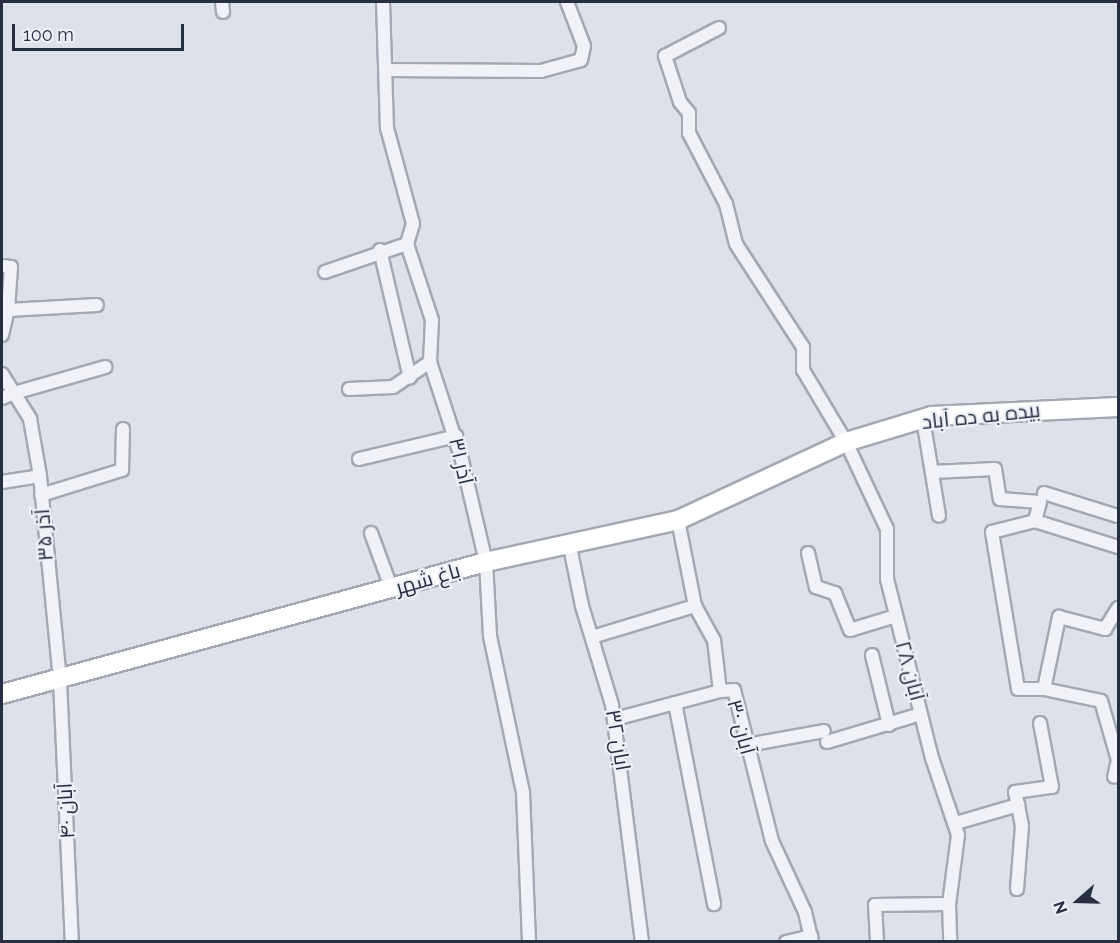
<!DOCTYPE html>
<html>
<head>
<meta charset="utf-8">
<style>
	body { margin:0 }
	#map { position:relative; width:1120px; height:943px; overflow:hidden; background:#dee1e9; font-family:Raleway,Cairo,sans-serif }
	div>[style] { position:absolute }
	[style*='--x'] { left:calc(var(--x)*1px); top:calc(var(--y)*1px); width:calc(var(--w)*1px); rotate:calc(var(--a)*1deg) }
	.roads { filter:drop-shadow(2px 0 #a3a8b3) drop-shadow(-2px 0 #a3a8b3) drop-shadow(0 2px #a3a8b3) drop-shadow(0 -2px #a3a8b3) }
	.street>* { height:12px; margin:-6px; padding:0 6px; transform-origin:6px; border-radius:6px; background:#f1f2f7 }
	.secondary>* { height:18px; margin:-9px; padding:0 9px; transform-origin:9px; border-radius:9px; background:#fff }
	span { translate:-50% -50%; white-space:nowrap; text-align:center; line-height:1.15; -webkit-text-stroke:4.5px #edf0f6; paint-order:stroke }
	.street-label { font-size:21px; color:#262e41 }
	.frame { position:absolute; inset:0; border:3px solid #262e41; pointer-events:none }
	.north { position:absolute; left:1048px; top:871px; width:60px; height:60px; -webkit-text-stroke:4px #edf0f6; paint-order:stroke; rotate:250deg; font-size:16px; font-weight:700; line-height:24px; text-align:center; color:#262e41 }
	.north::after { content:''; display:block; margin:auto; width:21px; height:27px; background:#262e41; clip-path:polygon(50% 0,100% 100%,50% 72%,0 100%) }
	.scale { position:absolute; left:12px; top:24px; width:172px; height:27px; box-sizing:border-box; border:3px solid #262e41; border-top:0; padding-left:8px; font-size:18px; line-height:21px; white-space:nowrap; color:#262e41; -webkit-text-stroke:4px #edf0f6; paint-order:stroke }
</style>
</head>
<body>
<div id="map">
	<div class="roads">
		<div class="street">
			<div style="--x:222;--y:2;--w:10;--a:84"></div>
			<div style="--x:383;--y:2;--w:126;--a:88.2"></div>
			<div style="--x:387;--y:128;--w:99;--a:74.8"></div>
			<div style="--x:413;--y:224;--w:21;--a:107"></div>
			<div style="--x:719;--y:28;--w:61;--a:152.6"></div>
			<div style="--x:665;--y:56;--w:48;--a:71.9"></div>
			<div style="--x:680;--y:102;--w:14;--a:51"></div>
			<div style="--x:689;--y:113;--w:20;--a:90"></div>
			<div style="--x:689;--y:133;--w:80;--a:62.5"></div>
			<div style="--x:726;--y:204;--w:41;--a:76"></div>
			<div style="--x:736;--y:244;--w:123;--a:57"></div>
			<div style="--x:803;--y:347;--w:23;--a:90"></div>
			<div style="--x:803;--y:370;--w:84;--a:59.2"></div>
			<div style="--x:846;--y:442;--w:96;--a:64.8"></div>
			<div style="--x:887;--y:529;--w:50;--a:90"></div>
			<div style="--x:887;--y:579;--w:185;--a:75.9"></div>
			<div style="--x:932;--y:758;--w:81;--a:71.3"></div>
			<div style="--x:958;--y:835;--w:70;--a:97.4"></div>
			<div style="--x:387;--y:70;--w:154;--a:0.4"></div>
			<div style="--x:541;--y:71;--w:41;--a:-15.4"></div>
			<div style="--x:581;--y:60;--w:14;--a:-78"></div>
			<div style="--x:584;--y:46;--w:47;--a:-111.1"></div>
			<div style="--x:380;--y:250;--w:131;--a:76.8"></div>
			<div style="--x:2;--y:266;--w:9;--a:6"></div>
			<div style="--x:11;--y:267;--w:43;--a:94"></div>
			<div style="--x:8;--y:310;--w:89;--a:-3.2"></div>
			<div style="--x:325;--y:272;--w:87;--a:-18.9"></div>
			<div style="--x:2;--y:335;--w:26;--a:-77"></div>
			<div style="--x:430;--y:362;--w:103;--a:71.9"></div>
			<div style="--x:462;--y:460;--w:105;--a:76.8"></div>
			<div style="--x:486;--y:562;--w:74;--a:86.9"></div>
			<div style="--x:490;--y:636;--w:159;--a:78.1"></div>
			<div style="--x:523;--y:792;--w:150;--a:87.7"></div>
			<div style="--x:2;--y:374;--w:22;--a:58"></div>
			<div style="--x:14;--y:393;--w:95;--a:-15.9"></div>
			<div style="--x:349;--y:389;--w:44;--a:-2.6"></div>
			<div style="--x:393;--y:387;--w:45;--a:-34"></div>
			<div style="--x:430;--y:362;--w:42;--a:-87.3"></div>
			<div style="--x:432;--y:320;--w:80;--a:-108.2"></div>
			<div style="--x:2;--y:398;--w:13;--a:-23"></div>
			<div style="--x:14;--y:393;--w:31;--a:58"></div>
			<div style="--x:30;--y:419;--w:58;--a:80"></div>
			<div style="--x:40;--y:476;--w:206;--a:84.4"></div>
			<div style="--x:60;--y:681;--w:261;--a:87.4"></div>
			<div style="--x:923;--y:419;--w:98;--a:80.6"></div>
			<div style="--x:359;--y:459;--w:100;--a:-13.3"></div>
			<div style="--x:932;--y:472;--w:63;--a:-2.7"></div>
			<div style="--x:995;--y:469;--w:30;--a:81"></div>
			<div style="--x:1000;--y:499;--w:40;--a:4.3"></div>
			<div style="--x:1040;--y:502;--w:20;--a:105"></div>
			<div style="--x:1035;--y:521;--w:87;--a:17.4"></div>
			<div style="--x:2;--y:482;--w:38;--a:-9"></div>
			<div style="--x:1044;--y:493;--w:77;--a:17.3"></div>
			<div style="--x:41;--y:495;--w:85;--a:-17.2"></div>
			<div style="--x:122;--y:470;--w:41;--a:-88.6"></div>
			<div style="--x:678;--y:520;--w:88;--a:78.8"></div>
			<div style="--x:695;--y:606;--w:39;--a:61"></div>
			<div style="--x:714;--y:640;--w:51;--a:83.3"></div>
			<div style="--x:720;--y:691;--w:14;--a:-4"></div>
			<div style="--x:734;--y:690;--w:156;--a:75.9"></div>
			<div style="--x:772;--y:841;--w:78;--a:65.1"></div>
			<div style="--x:805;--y:912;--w:31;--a:77"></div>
			<div style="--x:1035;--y:521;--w:44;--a:165.7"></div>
			<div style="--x:992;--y:532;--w:159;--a:80.6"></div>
			<div style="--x:1018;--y:689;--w:26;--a:0"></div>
			<div style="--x:1044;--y:689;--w:58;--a:11.9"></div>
			<div style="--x:1101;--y:701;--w:61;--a:73.9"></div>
			<div style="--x:1118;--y:760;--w:17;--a:103"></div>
			<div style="--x:371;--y:533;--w:61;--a:69.8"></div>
			<div style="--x:569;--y:542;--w:65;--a:78.5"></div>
			<div style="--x:582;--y:606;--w:103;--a:73.1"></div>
			<div style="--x:612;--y:705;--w:239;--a:82.8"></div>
			<div style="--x:808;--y:553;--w:35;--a:77"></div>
			<div style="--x:816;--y:587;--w:20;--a:18"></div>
			<div style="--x:835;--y:593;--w:40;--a:68"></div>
			<div style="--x:850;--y:630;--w:48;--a:-16.9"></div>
			<div style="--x:592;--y:637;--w:108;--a:-16.8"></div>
			<div style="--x:872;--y:655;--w:72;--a:76.3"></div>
			<div style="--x:1044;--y:689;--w:74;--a:-78.2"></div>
			<div style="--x:1059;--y:617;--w:48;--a:14.6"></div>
			<div style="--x:1105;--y:629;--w:25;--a:-58"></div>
			<div style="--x:675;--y:703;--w:205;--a:79"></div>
			<div style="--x:615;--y:719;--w:109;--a:-14.9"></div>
			<div style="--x:827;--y:742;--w:98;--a:-16.6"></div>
			<div style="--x:747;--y:745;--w:78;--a:-10.3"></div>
			<div style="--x:956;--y:823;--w:65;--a:-16.2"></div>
			<div style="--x:1018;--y:805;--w:13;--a:-103"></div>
			<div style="--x:1015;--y:792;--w:37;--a:-8"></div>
			<div style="--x:1052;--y:787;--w:65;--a:-100.6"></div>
			<div style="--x:1017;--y:889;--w:63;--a:-85.5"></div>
			<div style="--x:1022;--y:826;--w:21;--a:-101"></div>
			<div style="--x:786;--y:942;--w:26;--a:-13"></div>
			<div style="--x:877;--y:942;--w:37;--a:-93"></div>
			<div style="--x:875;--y:905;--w:74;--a:-0.8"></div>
			<div style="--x:949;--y:904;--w:38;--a:88"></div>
		</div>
		<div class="secondary">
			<div style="--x:2;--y:694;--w:502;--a:-15.26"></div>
			<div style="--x:486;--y:562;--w:197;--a:-12.3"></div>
			<div style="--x:678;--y:520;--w:185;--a:-24.9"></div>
			<div style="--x:846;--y:442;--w:90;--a:-16.8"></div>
			<div style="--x:932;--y:416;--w:186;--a:-2.8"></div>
		</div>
	</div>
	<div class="street-label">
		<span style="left:981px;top:416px;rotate:-6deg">بیده به ده آباد</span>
		<span style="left:461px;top:461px;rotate:77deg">آذر ۳۱</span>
		<span style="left:44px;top:535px;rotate:-94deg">آذر ۳۵</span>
		<span style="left:428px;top:579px;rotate:-16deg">باغ شهر</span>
		<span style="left:910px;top:671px;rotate:75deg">آبان ۲۸</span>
		<span style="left:741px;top:727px;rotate:75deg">آبان ۳۰</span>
		<span style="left:618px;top:740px;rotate:80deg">ابان ۳۲</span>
		<span style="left:66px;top:811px;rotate:-93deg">آبان ۴۰</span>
	</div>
	<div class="frame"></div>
	<div class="north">N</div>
	<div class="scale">100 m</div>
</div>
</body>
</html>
